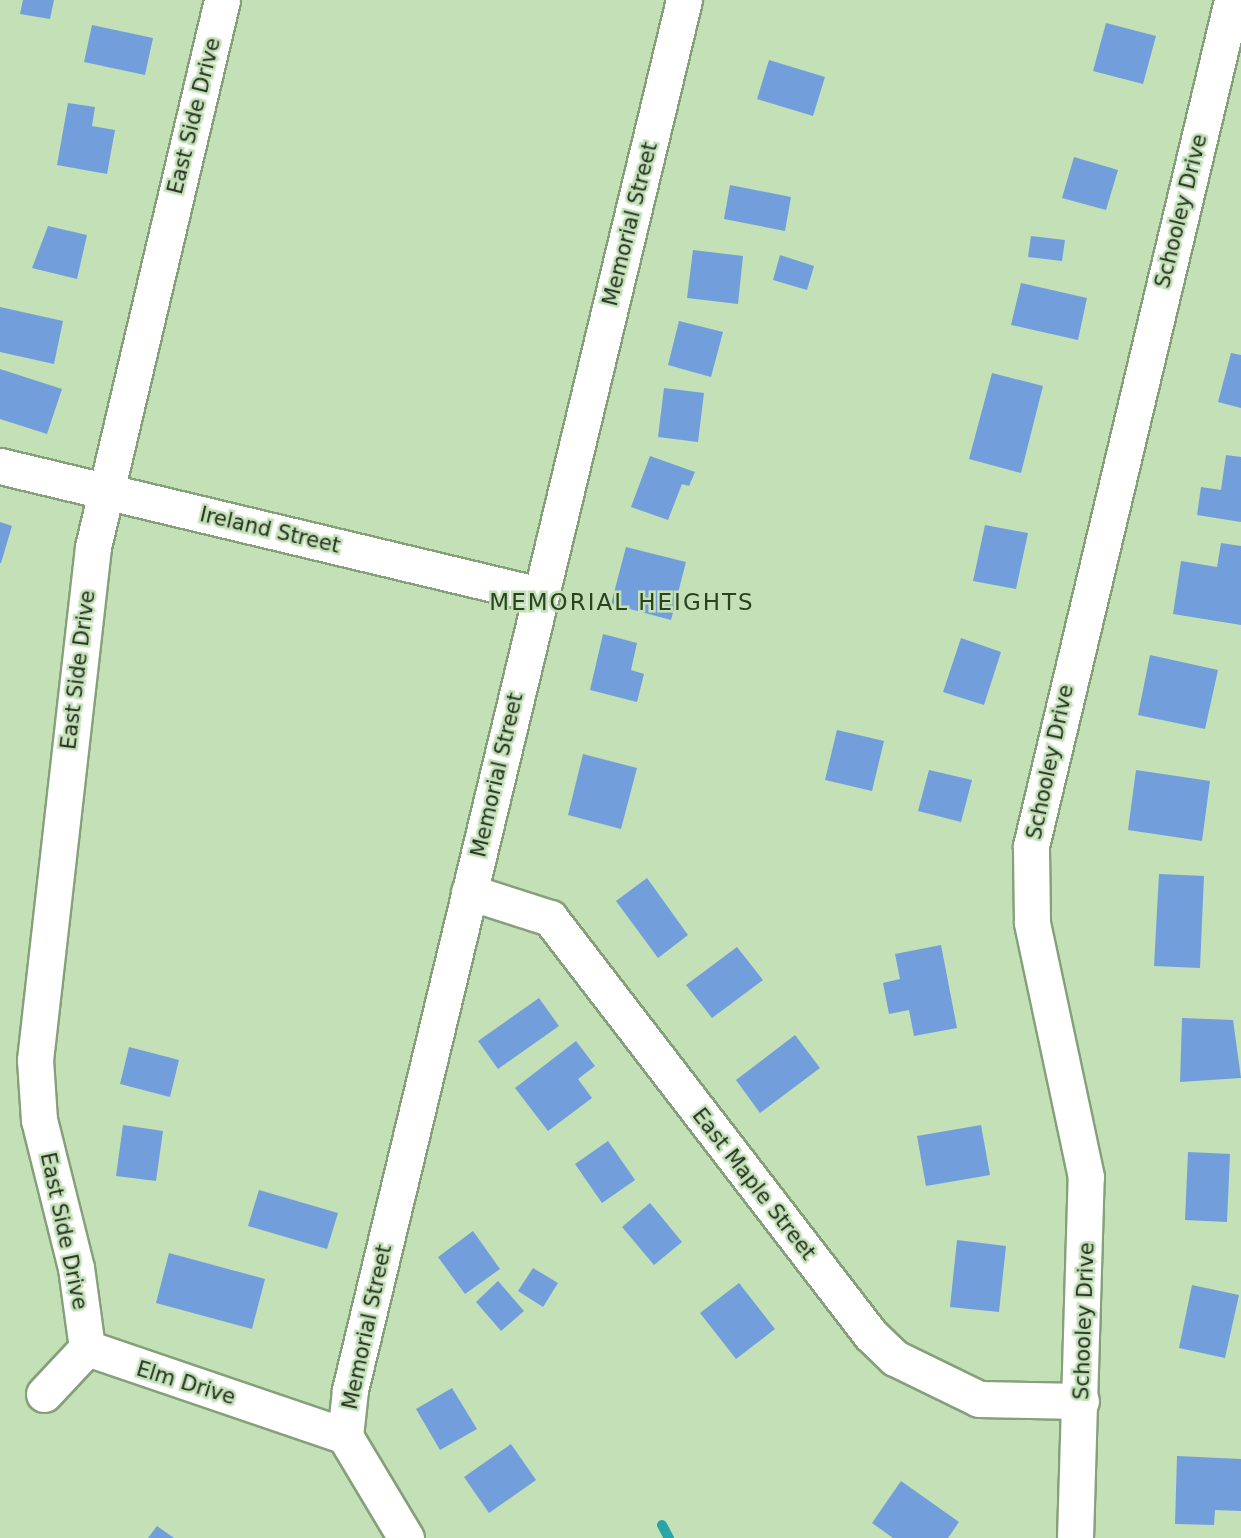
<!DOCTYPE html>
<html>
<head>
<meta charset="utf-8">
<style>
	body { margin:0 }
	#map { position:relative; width:1241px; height:1538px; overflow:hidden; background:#c3e0b7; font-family:"DejaVu Sans",sans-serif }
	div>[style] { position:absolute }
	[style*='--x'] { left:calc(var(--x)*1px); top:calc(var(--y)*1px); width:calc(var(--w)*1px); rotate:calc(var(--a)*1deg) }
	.stream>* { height:10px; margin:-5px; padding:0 5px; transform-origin:5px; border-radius:5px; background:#29a5a7 }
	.building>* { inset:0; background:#729fdc }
	.roads { filter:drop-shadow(2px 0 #85a07a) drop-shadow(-2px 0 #85a07a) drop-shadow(0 2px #85a07a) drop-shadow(0 -2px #85a07a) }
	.street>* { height:35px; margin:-17.5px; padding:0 17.5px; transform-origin:17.5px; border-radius:17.5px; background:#fff }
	span { translate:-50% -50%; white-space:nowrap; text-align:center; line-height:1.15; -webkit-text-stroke:5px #c3e0b7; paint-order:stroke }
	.street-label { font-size:21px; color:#263122 }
	.neighbourhood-label { font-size:23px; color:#2a4220; letter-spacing:2px }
</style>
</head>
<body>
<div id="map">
	<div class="stream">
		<div style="--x:662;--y:1525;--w:15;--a:62"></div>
	</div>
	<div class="building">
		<div style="clip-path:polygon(23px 0,54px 0,50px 19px,20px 14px)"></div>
		<div style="clip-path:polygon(1106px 23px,1156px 36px,1143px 84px,1093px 71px)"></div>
		<div style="clip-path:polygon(92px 25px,153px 38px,145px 75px,84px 62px)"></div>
		<div style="clip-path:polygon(769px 60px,825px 77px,813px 116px,757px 99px)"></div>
		<div style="clip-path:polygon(68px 103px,95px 107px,92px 126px,115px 130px,107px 174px,57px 165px)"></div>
		<div style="clip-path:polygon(1074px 157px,1118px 170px,1106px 210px,1062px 198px)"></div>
		<div style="clip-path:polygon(730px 185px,791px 197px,785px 231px,724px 219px)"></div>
		<div style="clip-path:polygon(48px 226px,87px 235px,77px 279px,32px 268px)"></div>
		<div style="clip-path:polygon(1031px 236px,1065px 240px,1062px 261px,1028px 257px)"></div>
		<div style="clip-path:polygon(693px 250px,743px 256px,738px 304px,687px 298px)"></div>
		<div style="clip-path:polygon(780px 255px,814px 266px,807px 290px,773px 280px)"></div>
		<div style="clip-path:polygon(1021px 283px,1087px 298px,1078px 340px,1011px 325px)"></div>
		<div style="clip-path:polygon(0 307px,63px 321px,54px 364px,0 352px)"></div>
		<div style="clip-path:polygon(679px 321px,723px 332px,711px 377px,668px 365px)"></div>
		<div style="clip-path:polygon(1231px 353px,1241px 355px,1241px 408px,1218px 402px)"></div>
		<div style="clip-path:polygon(0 369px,62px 389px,47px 434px,0 419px)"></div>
		<div style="clip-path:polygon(992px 373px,1043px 386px,1021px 473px,969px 459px)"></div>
		<div style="clip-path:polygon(664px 388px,704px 393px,698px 442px,658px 437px)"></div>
		<div style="clip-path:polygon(1226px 455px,1241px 457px,1241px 522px,1197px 515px,1201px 487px,1221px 490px)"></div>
		<div style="clip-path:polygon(650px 456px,695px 472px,689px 486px,682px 484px,668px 520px,631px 507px)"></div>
		<div style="clip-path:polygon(0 522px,12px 526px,1px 563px,0 563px)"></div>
		<div style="clip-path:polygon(985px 525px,1028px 533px,1016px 589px,973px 581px)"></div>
		<div style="clip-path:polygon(1221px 543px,1241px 546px,1241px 625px,1173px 614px,1181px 561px,1217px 567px)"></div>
		<div style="clip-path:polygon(626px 547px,686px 562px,671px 620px,611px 604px)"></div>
		<div style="clip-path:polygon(603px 634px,637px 643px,631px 670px,644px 674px,637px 702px,590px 690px)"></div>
		<div style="clip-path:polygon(961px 638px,1001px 652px,984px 705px,943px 692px)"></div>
		<div style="clip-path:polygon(1150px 655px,1218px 670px,1205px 729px,1138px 715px)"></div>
		<div style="clip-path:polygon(837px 730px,884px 741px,872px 791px,825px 780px)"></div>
		<div style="clip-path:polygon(583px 754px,637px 768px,621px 829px,568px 815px)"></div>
		<div style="clip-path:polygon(929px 770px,972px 780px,961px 822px,918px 811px)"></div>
		<div style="clip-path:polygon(1136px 770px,1210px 781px,1202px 841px,1128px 830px)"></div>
		<div style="clip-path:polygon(1159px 874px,1204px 876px,1200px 968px,1154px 966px)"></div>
		<div style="clip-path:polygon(647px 878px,688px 935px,658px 958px,616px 901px)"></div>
		<div style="clip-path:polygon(941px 945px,957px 1028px,914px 1036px,909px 1010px,889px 1014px,883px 983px,900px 979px,895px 954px)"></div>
		<div style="clip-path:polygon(737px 947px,763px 980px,712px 1018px,686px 985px)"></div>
		<div style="clip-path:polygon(539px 998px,559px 1026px,498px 1069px,478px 1041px)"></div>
		<div style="clip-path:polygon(1182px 1018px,1233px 1020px,1241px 1078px,1180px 1082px)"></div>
		<div style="clip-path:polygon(795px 1035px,820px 1068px,760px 1113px,736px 1080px)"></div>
		<div style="clip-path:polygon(576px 1041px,595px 1066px,578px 1079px,592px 1098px,548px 1131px,515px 1088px)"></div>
		<div style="clip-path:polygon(129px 1047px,179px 1060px,170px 1097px,120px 1084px)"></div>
		<div style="clip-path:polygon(123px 1125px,163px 1131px,156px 1181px,116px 1176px)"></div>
		<div style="clip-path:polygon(981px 1125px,990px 1175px,926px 1186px,917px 1136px)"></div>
		<div style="clip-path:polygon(608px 1141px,635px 1180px,602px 1203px,575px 1164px)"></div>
		<div style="clip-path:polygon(1188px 1152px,1230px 1154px,1227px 1222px,1185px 1220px)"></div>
		<div style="clip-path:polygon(259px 1190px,338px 1213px,327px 1249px,248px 1226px)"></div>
		<div style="clip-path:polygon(650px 1203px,682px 1242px,654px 1265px,622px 1227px)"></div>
		<div style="clip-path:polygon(473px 1231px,500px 1269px,465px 1294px,438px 1257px)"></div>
		<div style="clip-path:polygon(957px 1240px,1006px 1246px,999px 1312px,950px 1307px)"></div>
		<div style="clip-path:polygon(169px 1253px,265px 1279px,252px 1329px,156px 1303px)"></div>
		<div style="clip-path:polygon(533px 1268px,558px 1283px,543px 1307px,518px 1291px)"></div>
		<div style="clip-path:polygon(498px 1281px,524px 1311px,501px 1331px,476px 1302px)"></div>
		<div style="clip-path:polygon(739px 1283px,775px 1329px,736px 1359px,700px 1313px)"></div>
		<div style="clip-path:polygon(1192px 1285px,1239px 1295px,1225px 1358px,1179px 1348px)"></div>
		<div style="clip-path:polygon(452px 1388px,477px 1429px,440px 1450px,416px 1409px)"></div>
		<div style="clip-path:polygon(511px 1444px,536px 1480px,489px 1513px,464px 1477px)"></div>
		<div style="clip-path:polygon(1177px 1456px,1241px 1459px,1241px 1511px,1215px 1510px,1214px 1525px,1175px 1524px)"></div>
		<div style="clip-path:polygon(901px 1481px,959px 1522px,948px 1538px,893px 1538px,872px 1523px)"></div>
		<div style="clip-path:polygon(157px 1526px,174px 1538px,148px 1538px)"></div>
	</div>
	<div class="roads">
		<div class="street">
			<div style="--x:0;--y:466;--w:555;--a:13.44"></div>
			<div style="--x:469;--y:892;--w:85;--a:17.8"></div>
			<div style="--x:550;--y:918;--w:525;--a:52.43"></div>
			<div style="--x:870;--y:1334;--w:35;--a:44"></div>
			<div style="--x:895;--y:1358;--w:93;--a:26"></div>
			<div style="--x:979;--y:1399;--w:102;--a:1.1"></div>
			<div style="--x:87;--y:1348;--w:81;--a:-97.8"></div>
			<div style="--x:76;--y:1268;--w:153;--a:-104"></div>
			<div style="--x:39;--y:1120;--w:60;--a:-93.8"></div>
			<div style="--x:35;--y:1060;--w:516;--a:-83.55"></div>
			<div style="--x:93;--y:547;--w:562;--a:-76.73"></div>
			<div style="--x:87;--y:1348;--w:273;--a:18.8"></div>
			<div style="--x:44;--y:1394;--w:63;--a:-46.9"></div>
			<div style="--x:406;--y:1538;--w:119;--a:-120.9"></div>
			<div style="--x:345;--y:1436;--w:46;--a:-83.8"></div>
			<div style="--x:350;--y:1390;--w:1430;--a:-76.49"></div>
			<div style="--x:1075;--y:1538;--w:361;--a:-88.3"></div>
			<div style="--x:1086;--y:1177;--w:261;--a:-102"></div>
			<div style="--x:1032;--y:922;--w:76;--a:-90.8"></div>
			<div style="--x:1031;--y:846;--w:870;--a:-76.63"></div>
		</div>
	</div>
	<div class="street-label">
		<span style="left:194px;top:116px;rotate:-76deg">East Side Drive</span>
		<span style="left:1181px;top:211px;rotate:-76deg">Schooley Drive</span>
		<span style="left:630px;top:224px;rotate:-76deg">Memorial Street</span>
		<span style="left:270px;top:530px;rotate:13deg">Ireland Street</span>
		<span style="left:78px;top:670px;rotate:-83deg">East Side Drive</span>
		<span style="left:1050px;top:762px;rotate:-78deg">Schooley Drive</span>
		<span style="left:497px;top:775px;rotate:-77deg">Memorial Street</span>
		<span style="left:754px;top:1184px;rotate:52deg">East Maple Street</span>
		<span style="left:64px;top:1231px;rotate:78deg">East Side Drive</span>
		<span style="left:1084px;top:1321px;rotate:-88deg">Schooley Drive</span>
		<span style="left:367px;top:1327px;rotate:-78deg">Memorial Street</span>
		<span style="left:186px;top:1383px;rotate:17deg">Elm Drive</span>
	</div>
	<div class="neighbourhood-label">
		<span style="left:622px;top:602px">MEMORIAL HEIGHTS</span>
	</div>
</div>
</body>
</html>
